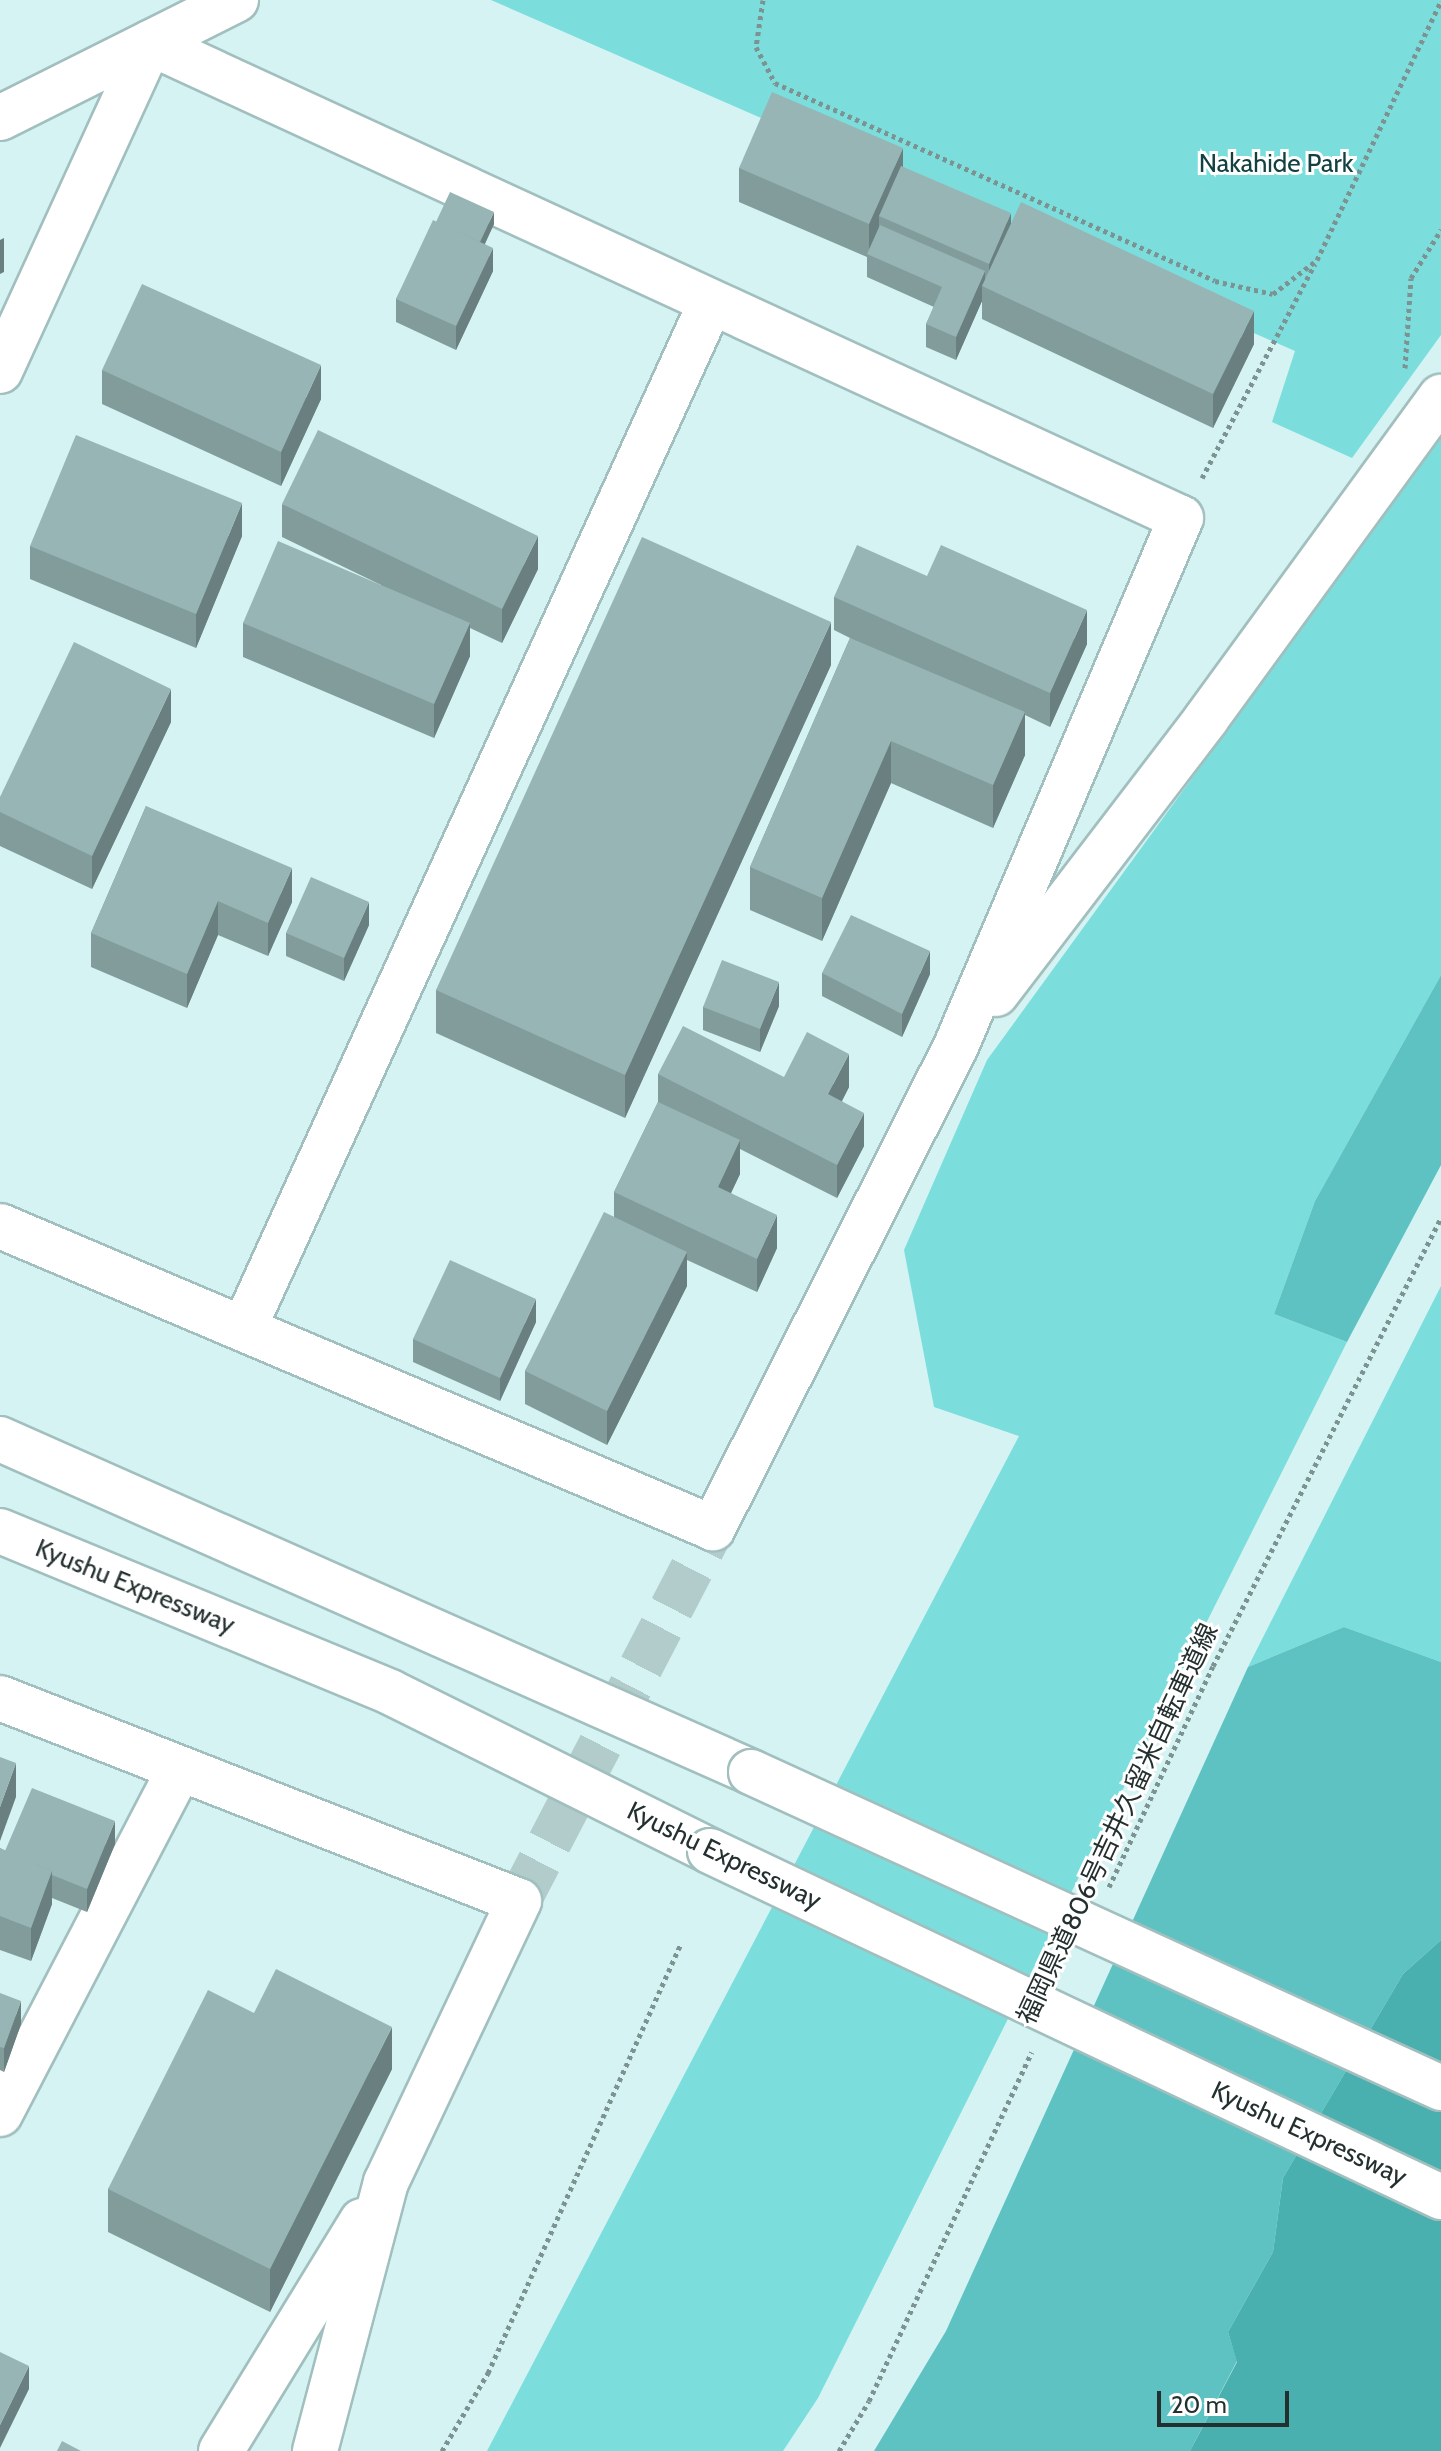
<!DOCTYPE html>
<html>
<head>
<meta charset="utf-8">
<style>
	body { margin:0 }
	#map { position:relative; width:1441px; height:2451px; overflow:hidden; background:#d4f3f2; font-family:Cabin,"Noto Sans JP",sans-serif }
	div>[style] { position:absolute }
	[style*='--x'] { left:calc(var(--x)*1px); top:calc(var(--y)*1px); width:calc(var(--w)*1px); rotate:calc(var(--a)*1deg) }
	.green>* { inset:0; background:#7bdedd }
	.forest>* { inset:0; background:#5ec2c2 }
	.water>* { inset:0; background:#4aafaf }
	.minor-tunnel>* { height:44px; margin-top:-22px; transform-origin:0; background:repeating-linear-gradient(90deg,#b1cccb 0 44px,transparent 0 66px) }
	.path>* { height:5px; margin-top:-2.5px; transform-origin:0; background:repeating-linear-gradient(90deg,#7d9392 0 4px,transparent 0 8px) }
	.roads { filter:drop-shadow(2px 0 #a1bfbe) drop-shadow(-2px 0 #a1bfbe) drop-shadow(0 2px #a1bfbe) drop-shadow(0 -2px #a1bfbe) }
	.minor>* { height:44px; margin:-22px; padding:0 22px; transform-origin:22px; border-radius:22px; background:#fff }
	.highway>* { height:44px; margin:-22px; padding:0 22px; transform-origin:22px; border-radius:22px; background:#fff }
	.bridges { filter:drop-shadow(2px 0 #a1bfbe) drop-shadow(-2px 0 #a1bfbe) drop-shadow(0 2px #a1bfbe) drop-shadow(0 -2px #a1bfbe) }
	.highway-bridge>* { height:44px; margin:-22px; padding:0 22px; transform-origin:22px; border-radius:22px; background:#fff }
	.wall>* { inset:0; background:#829c9c }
	.shaded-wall>* { inset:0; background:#6a7f7f }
	.building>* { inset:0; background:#97b5b5 }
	span { translate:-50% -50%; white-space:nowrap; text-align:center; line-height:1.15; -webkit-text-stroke:6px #fff; paint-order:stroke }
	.park-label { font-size:26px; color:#134142 }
	.street-label { font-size:26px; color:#24302f }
	.scale { position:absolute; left:1157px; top:2391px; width:132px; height:36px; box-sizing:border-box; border:4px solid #24302f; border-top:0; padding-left:10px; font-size:24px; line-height:28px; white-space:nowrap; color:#24302f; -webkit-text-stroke:6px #fff; paint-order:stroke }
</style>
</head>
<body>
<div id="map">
	<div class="green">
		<div style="clip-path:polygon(491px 0,1441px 0,1441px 335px,1352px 458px,1272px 422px,1295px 351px)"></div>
		<div style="clip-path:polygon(1441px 436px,1441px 975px,1315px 1201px,1274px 1314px,1347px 1342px,818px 2398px,783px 2451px,487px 2451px,1019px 1436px,934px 1407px,904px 1250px,987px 1060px)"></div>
		<div style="clip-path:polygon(1441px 1286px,1441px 1662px,1344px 1627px,1248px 1667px)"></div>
	</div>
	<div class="forest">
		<div style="clip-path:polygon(1441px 975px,1441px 1165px,1347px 1342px,1274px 1314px,1315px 1201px)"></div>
		<div style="clip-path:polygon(1344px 1627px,1441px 1662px,1441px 1940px,1403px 1974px,1283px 2178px,1273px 2252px,1228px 2332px,1237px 2361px,1190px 2451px,874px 2451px,946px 2331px,1248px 1667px)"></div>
	</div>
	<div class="water">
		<div style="clip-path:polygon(1441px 1940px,1441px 2451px,1190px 2451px,1237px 2362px,1228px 2332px,1273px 2252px,1283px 2178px,1403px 1974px)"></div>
	</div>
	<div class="minor-tunnel">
		<div style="--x:519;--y:1901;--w:420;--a:-62.5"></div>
	</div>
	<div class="path">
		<div style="--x:763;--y:0;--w:48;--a:98.5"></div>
		<div style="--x:756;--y:47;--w:41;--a:62.2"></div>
		<div style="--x:775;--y:83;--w:482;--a:24.2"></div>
		<div style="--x:1215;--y:281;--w:59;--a:12.6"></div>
		<div style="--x:1273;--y:294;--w:56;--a:-37.7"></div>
		<div style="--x:1317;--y:260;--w:287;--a:-64.4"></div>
		<div style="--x:1405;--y:368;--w:90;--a:-86.2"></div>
		<div style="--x:1411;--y:278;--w:57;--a:-58"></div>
		<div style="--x:1202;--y:478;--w:242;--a:-62.2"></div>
		<div style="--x:1109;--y:1887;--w:244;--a:-64.8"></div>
		<div style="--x:1213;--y:1666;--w:503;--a:-63.03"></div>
		<div style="--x:442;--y:2451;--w:91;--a:-59.5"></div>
		<div style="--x:488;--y:2373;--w:470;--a:-65.8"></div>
		<div style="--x:839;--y:2451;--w:58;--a:-59"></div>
		<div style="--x:869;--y:2401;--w:385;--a:-65"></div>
	</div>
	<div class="roads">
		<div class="minor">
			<div style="--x:0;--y:118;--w:264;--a:-26.6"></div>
			<div style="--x:0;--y:371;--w:361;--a:-65.4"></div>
			<div style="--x:150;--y:43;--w:1135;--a:24.74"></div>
			<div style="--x:1181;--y:518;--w:574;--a:113.08"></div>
			<div style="--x:956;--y:1046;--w:540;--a:116.75"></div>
			<div style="--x:713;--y:1528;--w:774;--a:-157.04"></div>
			<div style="--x:996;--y:994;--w:346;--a:-52.6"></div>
			<div style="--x:1206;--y:719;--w:399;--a:-53.9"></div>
			<div style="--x:245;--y:1326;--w:1123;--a:-65.53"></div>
			<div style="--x:0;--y:1698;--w:557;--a:21.36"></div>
			<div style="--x:519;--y:1901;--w:311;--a:115.3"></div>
			<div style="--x:386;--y:2182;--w:278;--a:104.8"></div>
			<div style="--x:0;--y:2114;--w:388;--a:-62.5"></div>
			<div style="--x:221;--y:2451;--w:270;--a:-58.5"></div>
		</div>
		<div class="highway">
			<div style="--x:0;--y:1439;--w:822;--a:23.91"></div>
			<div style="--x:0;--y:1531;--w:422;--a:22.4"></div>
			<div style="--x:390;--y:1692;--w:357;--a:26.4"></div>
		</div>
	</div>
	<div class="bridges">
		<div class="highway-bridge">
			<div style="--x:751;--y:1772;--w:759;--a:24.61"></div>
			<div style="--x:710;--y:1851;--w:809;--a:25.33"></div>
		</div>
	</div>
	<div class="wall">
		<div style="clip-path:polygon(903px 167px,1011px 224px,1254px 344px,1213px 428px,982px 319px,982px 301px,956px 360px,926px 347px,926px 324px,934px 307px,867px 277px,867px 257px,739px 202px,739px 168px)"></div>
		<div style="clip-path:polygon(436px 222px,494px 224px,485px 244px,493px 271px,456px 350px,396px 322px,396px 299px)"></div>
		<div style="clip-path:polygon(102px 370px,321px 399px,281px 486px,102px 404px)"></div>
		<div style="clip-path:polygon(282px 504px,538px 569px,502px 643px,470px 628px,470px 656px,434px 738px,243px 657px,243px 623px,381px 585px,282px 537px)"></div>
		<div style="clip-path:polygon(242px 536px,196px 648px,30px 579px,30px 546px)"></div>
		<div style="clip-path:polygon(927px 576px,1087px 644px,1050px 727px,1025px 715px,1025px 755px,993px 828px,891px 783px,822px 941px,750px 910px,750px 867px,850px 638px,834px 630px,834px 597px)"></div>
		<div style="clip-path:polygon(831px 665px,625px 1118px,436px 1033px,436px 990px)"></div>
		<div style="clip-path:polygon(171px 722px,92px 889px,0 846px,0 797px)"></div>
		<div style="clip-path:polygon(146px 806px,292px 902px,268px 956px,218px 935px,187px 1008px,91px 967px,91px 933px)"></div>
		<div style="clip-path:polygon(369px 925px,344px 981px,286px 956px,286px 933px)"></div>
		<div style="clip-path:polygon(822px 973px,930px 974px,902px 1037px,822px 996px)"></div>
		<div style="clip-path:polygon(779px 1006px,760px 1052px,703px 1030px,703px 1007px)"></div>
		<div style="clip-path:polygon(658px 1074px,784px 1077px,849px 1087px,842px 1101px,864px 1146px,837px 1198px,740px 1149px,740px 1174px,731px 1193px,777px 1248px,757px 1292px,687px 1260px,687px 1286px,607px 1445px,525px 1404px,525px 1371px,614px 1217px,614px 1192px,658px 1102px)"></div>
		<div style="clip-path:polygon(536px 1322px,500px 1401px,413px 1362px,413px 1339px)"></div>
		<div style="clip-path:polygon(115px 1844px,87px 1912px,52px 1898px,52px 1904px,31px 1961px,0 1950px,0 1848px,5px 1851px)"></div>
		<div style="clip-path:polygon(0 1993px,21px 2024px,4px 2072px,0 2070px)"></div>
		<div style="clip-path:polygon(254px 2013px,392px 2069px,270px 2312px,108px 2232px,108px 2189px)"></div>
	</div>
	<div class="shaded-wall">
		<div style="clip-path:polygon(903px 148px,903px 181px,879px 216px,879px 236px,869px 255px,869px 224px)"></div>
		<div style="clip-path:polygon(494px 212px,494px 224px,476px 262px,476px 250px)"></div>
		<div style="clip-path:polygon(1011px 213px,1011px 236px,989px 287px,989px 264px)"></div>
		<div style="clip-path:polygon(4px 238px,4px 272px,0 274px,0 240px)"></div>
		<div style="clip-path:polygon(493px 248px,493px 271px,456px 350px,456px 326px)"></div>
		<div style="clip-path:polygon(985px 271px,985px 287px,982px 286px,982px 301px,956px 360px,956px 337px)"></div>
		<div style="clip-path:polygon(1254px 311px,1254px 344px,1213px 428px,1213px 394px)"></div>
		<div style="clip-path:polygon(321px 365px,321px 399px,281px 486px,281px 452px)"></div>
		<div style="clip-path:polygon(242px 503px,242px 536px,196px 648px,196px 614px)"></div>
		<div style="clip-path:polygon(538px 536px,538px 569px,502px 643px,502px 609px)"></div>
		<div style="clip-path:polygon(1087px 610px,1087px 644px,1050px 727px,1050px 693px)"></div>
		<div style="clip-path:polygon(831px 622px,831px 665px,625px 1118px,625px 1075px)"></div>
		<div style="clip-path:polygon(470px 623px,470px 656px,434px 738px,434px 704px)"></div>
		<div style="clip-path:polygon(171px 689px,171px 722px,92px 889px,92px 856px)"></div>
		<div style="clip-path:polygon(1025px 712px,1025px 755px,993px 828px,993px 785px)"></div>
		<div style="clip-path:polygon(891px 741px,891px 783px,822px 941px,822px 898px)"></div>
		<div style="clip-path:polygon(292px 868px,292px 902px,268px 956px,268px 923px)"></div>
		<div style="clip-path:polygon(218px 901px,218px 935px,187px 1008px,187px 974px)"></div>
		<div style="clip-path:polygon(369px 902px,369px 925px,344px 981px,344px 958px)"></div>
		<div style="clip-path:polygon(930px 951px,930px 974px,902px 1037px,902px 1014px)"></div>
		<div style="clip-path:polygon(779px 982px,779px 1006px,760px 1052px,760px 1029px)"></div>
		<div style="clip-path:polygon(849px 1054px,849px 1087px,828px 1128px,828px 1094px)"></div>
		<div style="clip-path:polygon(864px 1113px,864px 1146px,837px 1198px,837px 1165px)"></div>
		<div style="clip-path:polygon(740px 1140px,740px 1174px,718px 1220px,718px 1187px)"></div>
		<div style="clip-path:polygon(777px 1215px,777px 1248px,757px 1292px,757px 1259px)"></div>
		<div style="clip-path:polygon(687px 1252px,687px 1286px,607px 1445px,607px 1411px)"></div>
		<div style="clip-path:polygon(536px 1299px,536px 1322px,500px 1401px,500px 1378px)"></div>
		<div style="clip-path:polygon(16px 1763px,16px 1797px,0 1841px,0 1807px)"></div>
		<div style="clip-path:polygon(115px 1821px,115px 1844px,87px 1912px,87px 1889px)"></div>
		<div style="clip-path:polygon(52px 1871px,52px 1904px,31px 1961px,31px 1928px)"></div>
		<div style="clip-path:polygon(21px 2001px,21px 2024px,4px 2072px,4px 2048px)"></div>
		<div style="clip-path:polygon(392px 2027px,392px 2069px,270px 2312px,270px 2269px)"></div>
		<div style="clip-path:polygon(29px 2366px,29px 2389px,0 2448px,0 2425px)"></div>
	</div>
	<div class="building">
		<div style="clip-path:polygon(772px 92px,903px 148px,869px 224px,739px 168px)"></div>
		<div style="clip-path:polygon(901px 166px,1011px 213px,989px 264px,879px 216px)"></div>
		<div style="clip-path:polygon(450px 192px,494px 212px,480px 242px,436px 222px)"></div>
		<div style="clip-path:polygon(1021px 202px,1254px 311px,1213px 394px,982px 286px)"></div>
		<div style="clip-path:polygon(433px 220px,493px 248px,456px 326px,396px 299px)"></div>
		<div style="clip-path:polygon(880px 225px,985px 271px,956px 337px,926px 324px,942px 287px,867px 254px)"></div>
		<div style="clip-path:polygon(142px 284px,321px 365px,281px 452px,102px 370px)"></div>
		<div style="clip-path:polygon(318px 430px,538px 536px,502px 609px,282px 504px)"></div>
		<div style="clip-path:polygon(76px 435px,242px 503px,196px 614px,30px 546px)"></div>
		<div style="clip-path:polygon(642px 537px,831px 622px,625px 1075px,436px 990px)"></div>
		<div style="clip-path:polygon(278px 541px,470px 623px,434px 704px,243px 623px)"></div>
		<div style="clip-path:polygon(857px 545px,927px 576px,941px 545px,1087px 610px,1050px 693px,834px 597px)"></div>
		<div style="clip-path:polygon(850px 638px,1025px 712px,993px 785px,891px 741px,822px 898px,750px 867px)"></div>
		<div style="clip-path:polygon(74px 642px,171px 689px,92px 856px,0 812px,0 797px)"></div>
		<div style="clip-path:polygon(146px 806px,292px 868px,268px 923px,218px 901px,187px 974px,91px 933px)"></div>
		<div style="clip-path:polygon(311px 877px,369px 902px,344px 958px,286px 933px)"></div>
		<div style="clip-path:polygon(851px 915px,930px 951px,902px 1014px,822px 973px)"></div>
		<div style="clip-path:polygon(722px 960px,779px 982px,760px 1029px,703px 1007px)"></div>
		<div style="clip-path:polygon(683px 1026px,784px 1077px,807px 1032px,849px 1054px,828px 1094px,864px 1113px,837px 1165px,658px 1074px)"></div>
		<div style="clip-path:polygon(658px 1102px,740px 1140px,718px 1187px,777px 1215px,757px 1259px,614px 1192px)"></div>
		<div style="clip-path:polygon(604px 1212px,687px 1252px,607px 1411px,525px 1371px)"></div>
		<div style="clip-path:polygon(450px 1260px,536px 1299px,500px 1378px,413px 1339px)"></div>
		<div style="clip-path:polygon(0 1757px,16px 1763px,0 1807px)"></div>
		<div style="clip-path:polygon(32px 1788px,115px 1821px,87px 1889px,52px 1875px,52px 1871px,5px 1851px)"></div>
		<div style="clip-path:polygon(0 1848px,52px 1871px,31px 1928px,0 1916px)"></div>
		<div style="clip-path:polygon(276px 1969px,392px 2027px,270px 2269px,108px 2189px,208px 1990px,254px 2013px)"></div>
		<div style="clip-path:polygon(0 1993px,21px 2001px,4px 2048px,0 2047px)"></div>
		<div style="clip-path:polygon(0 2352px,29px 2366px,0 2425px)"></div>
		<div style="clip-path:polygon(62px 2441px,81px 2451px,57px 2451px)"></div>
	</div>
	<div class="park-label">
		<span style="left:1276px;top:164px">Nakahide Park</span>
	</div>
	<div class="street-label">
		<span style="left:135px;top:1587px;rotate:22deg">Kyushu Expressway</span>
		<span style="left:1118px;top:1824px;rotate:-65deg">福岡県道806号吉井久留米自転車道線</span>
		<span style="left:724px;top:1856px;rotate:26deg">Kyushu Expressway</span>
		<span style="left:1309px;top:2134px;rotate:25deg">Kyushu Expressway</span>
	</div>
	<div class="scale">20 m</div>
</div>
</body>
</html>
